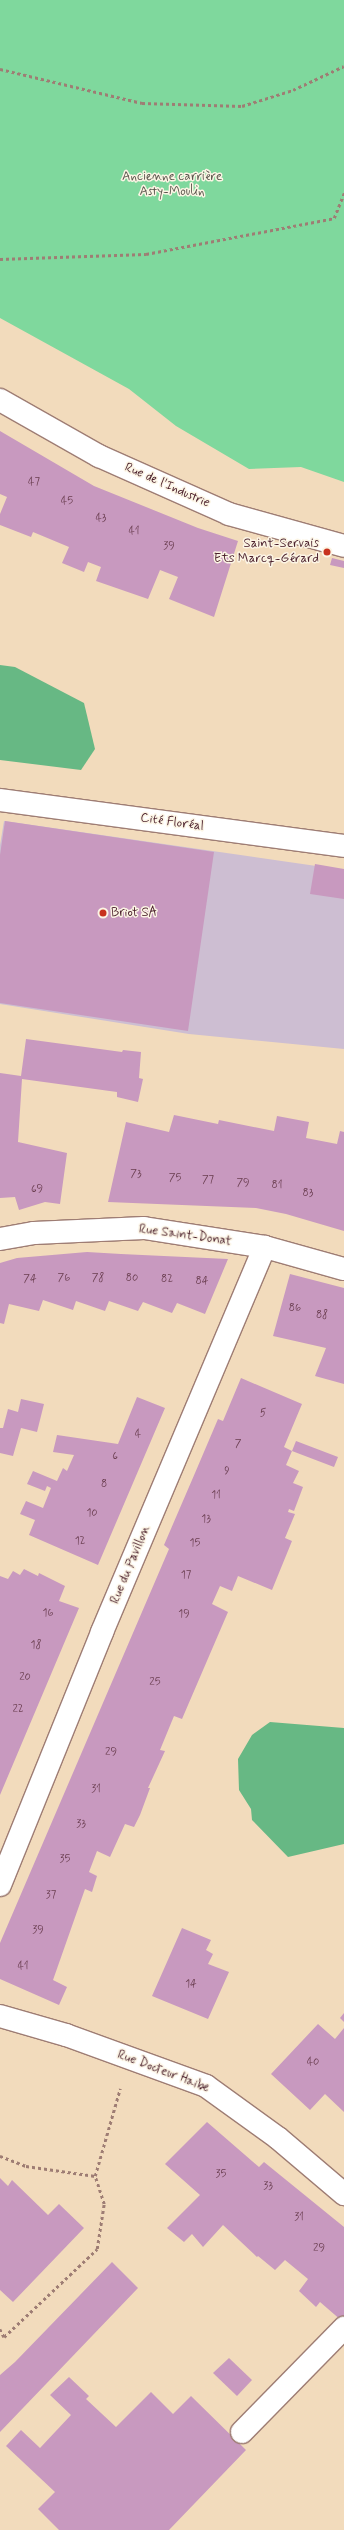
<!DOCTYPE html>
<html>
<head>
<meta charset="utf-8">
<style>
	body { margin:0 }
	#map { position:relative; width:344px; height:2530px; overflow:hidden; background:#f2dbbc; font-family:Mynerve,sans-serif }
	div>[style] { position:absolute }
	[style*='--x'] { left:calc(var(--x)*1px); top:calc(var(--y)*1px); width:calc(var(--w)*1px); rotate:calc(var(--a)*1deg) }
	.industrial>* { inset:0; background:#cdbed2 }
	.green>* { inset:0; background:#7fd89d }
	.forest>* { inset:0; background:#67b884 }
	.building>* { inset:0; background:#c899bf }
	.path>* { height:2.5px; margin-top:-1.25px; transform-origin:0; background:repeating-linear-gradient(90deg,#9e7d74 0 3px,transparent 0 6px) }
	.roads { filter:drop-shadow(1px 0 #9e7d74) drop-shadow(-1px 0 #9e7d74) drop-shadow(0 1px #9e7d74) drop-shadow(0 -1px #9e7d74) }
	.lane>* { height:22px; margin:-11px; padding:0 11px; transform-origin:11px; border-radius:11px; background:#fff }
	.street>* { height:22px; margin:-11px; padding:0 11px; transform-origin:11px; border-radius:11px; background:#fff }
	.dots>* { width:11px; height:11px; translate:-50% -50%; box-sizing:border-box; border:2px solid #fcf5e5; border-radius:50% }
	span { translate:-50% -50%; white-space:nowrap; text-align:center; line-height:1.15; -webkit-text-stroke:3px #fcf5e5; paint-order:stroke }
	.number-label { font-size:11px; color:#6a3e50 }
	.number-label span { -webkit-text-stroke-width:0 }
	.park-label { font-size:13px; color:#5a564d }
	.street-label { font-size:13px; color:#4a1f2b }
	.poi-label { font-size:13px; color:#4a1f2b }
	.right { translate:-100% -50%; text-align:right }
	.left { translate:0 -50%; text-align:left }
</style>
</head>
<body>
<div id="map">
	<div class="industrial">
		<div style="clip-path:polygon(4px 821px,344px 870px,344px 1049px,189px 1034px,0 1004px,0 845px)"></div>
	</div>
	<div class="green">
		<div style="clip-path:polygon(0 0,344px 0,344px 482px,301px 467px,249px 469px,176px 426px,129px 389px,0 318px)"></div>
	</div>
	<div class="forest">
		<div style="clip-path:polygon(0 665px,15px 667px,84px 703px,95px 749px,81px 770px,0 760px)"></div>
		<div style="clip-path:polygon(270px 1722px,344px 1728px,344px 1844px,288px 1857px,252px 1820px,251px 1809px,239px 1790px,238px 1759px,252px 1735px)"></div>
	</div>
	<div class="building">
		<div style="clip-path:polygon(0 431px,94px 486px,198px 528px,238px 541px,214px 617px,169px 599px,178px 577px,160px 570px,148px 599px,96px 581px,101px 567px,88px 562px,84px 572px,62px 563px,69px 547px,33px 532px,31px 537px,0 525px,0 514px,7px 497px,0 494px)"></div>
		<div style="clip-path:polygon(332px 558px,344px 561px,344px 568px,330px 565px)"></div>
		<div style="clip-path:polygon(5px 821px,214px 852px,188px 1031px,0 1003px,0 855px)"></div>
		<div style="clip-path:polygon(315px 864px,344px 869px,344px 899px,310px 894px)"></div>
		<div style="clip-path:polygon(26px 1039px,122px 1052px,123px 1050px,141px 1052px,139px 1078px,143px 1079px,138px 1102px,117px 1097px,117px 1092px,22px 1079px,18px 1142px,67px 1153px,60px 1204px,45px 1202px,19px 1210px,15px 1197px,0 1198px,0 1073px,21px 1076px)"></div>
		<div style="clip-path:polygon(174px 1115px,218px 1124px,219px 1120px,274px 1131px,277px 1116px,309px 1122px,306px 1138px,337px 1144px,340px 1131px,344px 1132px,344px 1231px,286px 1214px,256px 1208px,108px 1202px,126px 1122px,169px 1132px)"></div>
		<div style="clip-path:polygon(87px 1252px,121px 1254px,228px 1259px,205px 1314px,177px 1303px,172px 1313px,143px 1302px,138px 1311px,109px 1301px,105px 1311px,76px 1301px,73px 1310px,43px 1300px,39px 1311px,9px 1304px,4px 1324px,0 1323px,0 1263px,17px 1258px)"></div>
		<div style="clip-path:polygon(290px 1274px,344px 1288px,344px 1384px,315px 1376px,326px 1348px,273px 1336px)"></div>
		<div style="clip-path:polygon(241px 1378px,302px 1404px,284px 1447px,292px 1451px,296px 1441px,338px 1457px,334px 1467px,292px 1451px,286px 1465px,299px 1471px,293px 1483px,303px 1487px,294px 1511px,289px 1509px,288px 1512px,295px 1514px,285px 1538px,292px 1541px,272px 1590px,238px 1576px,232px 1591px,220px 1586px,212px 1604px,228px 1612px,182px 1719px,174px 1716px,160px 1750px,165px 1751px,148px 1788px,150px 1788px,140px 1815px,134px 1827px,125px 1824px,110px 1857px,97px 1851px,89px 1872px,97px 1876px,92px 1892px,85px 1889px,53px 1980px,67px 1987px,59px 2005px,0 1979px,0 1943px,169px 1549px,164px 1545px,195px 1473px,218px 1419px,223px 1421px)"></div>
		<div style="clip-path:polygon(137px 1397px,165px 1408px,98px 1565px,29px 1535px,35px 1520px,20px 1514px,26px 1501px,43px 1508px,51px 1488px,47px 1486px,45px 1491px,27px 1484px,33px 1471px,57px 1481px,63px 1468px,67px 1471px,74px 1455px,53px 1452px,57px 1435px,118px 1444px)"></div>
		<div style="clip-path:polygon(21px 1399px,44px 1404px,37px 1432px,21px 1428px,13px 1456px,0 1453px,0 1428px,3px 1428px,8px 1409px,18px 1412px)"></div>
		<div style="clip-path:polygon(24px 1569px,38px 1576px,39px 1573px,65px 1586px,59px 1601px,79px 1608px,0 1795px,0 1576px,8px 1579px,13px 1571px,20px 1575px)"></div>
		<div style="clip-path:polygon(182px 1928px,211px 1940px,206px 1950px,213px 1954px,208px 1964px,229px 1972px,208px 2019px,152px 1996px)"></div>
		<div style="clip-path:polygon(344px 2013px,344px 2022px,340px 2018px)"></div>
		<div style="clip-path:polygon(318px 2024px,335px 2039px,344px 2028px,344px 2112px,325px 2094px,310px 2110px,271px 2074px)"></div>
		<div style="clip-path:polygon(207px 2122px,259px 2167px,264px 2162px,344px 2227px,344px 2319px,342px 2321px,320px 2302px,316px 2307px,299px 2291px,308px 2279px,285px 2260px,275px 2270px,258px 2256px,257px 2257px,223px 2225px,203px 2247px,192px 2234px,184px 2242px,167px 2228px,200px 2195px,165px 2164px)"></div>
		<div style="clip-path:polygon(0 2178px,8px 2186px,12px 2180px,48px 2215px,59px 2204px,84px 2228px,13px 2302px,0 2290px)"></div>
		<div style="clip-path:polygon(112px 2262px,138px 2288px,0 2432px,0 2375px,15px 2362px)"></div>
		<div style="clip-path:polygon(229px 2358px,252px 2380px,237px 2396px,213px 2373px)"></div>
		<div style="clip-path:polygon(69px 2377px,89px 2396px,86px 2399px,116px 2427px,151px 2392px,173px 2414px,191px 2396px,246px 2450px,169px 2530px,59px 2530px,38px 2509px,55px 2492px,6px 2446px,21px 2430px,40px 2448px,71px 2415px,50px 2395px)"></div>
	</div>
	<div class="path">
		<div style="--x:0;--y:69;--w:146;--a:13.5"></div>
		<div style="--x:142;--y:103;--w:100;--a:1.7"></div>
		<div style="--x:242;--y:106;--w:53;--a:-17.4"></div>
		<div style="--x:293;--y:90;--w:56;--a:-25.2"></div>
		<div style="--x:0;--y:259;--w:146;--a:-2"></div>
		<div style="--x:146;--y:254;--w:191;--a:-10.8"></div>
		<div style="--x:334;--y:218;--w:27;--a:-68"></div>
		<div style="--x:0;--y:2156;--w:28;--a:21"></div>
		<div style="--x:26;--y:2166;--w:70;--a:8.2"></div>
		<div style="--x:0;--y:2329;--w:9;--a:63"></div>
		<div style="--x:4;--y:2337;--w:128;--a:-43.4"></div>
		<div style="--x:97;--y:2249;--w:46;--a:-81.2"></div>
		<div style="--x:104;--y:2204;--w:29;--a:-108"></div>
		<div style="--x:95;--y:2176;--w:91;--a:-74"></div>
	</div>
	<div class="roads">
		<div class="lane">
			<div style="--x:242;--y:2432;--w:146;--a:-45.6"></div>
		</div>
		<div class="street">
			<div style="--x:0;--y:400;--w:114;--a:29.5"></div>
			<div style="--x:99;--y:456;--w:142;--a:24"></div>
			<div style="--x:229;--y:514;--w:119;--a:15.5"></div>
			<div style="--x:0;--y:800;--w:347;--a:7.6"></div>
			<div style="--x:0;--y:1239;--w:35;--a:-10"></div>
			<div style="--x:34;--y:1233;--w:110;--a:-2.6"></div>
			<div style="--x:144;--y:1228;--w:122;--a:8.9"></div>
			<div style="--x:265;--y:1247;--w:82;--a:15.6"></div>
			<div style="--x:0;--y:1885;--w:273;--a:-68"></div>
			<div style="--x:102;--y:1632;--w:418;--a:-67.1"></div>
			<div style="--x:0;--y:2016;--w:69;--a:16.1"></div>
			<div style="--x:66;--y:2035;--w:149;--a:20"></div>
			<div style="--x:206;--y:2086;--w:89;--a:35.8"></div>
			<div style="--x:278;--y:2138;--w:87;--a:40.3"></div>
		</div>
	</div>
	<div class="dots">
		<div style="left:327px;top:552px;background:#c8321e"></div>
		<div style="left:103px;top:913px;background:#c8321e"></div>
	</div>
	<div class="number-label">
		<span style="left:34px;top:482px">47</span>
		<span style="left:67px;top:501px">45</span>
		<span style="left:101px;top:518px">43</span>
		<span style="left:134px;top:531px">41</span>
		<span style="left:169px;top:546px">39</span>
		<span style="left:136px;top:1174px">73</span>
		<span style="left:175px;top:1178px">75</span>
		<span style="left:208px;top:1180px">77</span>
		<span style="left:243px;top:1183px">79</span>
		<span style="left:277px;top:1185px">81</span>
		<span style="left:37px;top:1189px">69</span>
		<span style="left:308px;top:1193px">83</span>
		<span style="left:64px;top:1278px">76</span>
		<span style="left:98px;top:1278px">78</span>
		<span style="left:132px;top:1278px">80</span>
		<span style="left:30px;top:1279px">74</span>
		<span style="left:167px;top:1279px">82</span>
		<span style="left:202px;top:1281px">84</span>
		<span style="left:295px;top:1308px">86</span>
		<span style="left:322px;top:1315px">88</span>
		<span style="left:263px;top:1413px">5</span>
		<span style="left:138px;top:1434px">4</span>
		<span style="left:238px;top:1444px">7</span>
		<span style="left:115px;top:1456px">6</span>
		<span style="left:227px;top:1471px">9</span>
		<span style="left:104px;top:1484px">8</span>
		<span style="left:216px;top:1495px">11</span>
		<span style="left:92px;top:1513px">10</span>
		<span style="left:206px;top:1519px">13</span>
		<span style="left:80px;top:1541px">12</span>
		<span style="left:195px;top:1543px">15</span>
		<span style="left:186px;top:1575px">17</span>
		<span style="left:48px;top:1613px">16</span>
		<span style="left:184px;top:1614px">19</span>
		<span style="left:36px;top:1645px">18</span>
		<span style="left:25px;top:1677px">20</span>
		<span style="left:155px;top:1682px">25</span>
		<span style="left:18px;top:1709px">22</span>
		<span style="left:111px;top:1752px">29</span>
		<span style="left:96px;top:1789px">31</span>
		<span style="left:81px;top:1824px">33</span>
		<span style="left:65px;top:1859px">35</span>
		<span style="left:51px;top:1895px">37</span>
		<span style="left:38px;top:1930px">39</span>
		<span style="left:23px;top:1966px">41</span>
		<span style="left:191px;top:1984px">14</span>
		<span style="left:313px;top:2062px">40</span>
		<span style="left:221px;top:2174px">35</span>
		<span style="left:268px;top:2186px">33</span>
		<span style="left:299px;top:2217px">31</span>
		<span style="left:319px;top:2248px">29</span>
	</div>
	<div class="park-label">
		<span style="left:172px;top:185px">Ancienne carrière<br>Asty-Moulin</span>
	</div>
	<div class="street-label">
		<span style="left:167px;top:486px;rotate:24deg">Rue de l'Industrie</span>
		<span style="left:172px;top:823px;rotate:8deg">Cité Floréal</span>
		<span style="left:185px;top:1236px;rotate:8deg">Rue Saint-Donat</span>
		<span style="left:131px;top:1565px;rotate:-67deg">Rue du Pavillon</span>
		<span style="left:163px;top:2072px;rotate:21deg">Rue Docteur Haibe</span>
	</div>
	<div class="poi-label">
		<span class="right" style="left:319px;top:552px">Saint-Servais<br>Ets Marcq-Gérard</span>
		<span class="left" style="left:111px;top:913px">Briot SA</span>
	</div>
</div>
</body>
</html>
